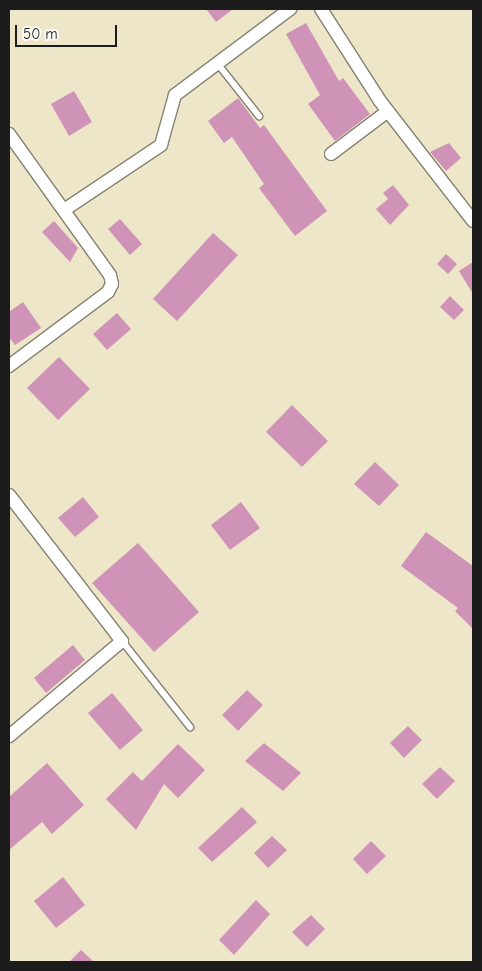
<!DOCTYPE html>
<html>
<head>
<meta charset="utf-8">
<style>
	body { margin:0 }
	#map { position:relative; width:482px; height:971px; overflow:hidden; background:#eee6c9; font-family:"Comic Neue",sans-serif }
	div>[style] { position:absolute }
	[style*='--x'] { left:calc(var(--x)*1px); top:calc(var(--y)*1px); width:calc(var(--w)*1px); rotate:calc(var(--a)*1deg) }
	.building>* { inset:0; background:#cf93b7 }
	.roads { filter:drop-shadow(1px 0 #858172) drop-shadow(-1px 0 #858172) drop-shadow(0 1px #858172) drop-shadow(0 -1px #858172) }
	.lane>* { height:6px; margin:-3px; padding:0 3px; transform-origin:3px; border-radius:3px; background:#fff }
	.street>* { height:12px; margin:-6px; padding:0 6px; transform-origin:6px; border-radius:6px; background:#fff }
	span { translate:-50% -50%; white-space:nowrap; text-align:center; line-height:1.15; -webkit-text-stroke:4px #fdfcf7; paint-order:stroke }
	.frame { position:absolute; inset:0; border:10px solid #1c1c1c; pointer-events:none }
	.scale { position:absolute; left:15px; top:25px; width:102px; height:22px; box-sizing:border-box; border:2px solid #1c1c1c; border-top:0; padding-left:6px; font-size:15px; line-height:18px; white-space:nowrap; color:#1c1c1c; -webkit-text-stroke:4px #fdfcf7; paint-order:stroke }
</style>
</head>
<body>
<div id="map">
	<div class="building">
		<div style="clip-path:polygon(206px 9px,233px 9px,216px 22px)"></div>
		<div style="clip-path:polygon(306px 23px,339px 81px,343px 78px,370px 114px,335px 141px,308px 104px,320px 95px,286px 34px)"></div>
		<div style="clip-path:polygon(74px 91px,92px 122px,69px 136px,51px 104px)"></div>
		<div style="clip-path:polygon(238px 98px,260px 128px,264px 125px,327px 211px,295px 236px,259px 188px,264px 184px,232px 137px,224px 143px,208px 121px)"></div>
		<div style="clip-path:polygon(449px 143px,461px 158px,446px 171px,430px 152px)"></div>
		<div style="clip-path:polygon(393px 185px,409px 205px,390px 225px,376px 209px,388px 199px,383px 193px)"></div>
		<div style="clip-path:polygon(120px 219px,142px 244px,130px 255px,108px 229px)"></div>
		<div style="clip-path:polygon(54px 221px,78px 248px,70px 262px,42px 232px)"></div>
		<div style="clip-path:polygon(213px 233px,238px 255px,177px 321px,153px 299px)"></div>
		<div style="clip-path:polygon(446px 254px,457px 264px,448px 274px,437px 264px)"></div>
		<div style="clip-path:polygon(473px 262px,473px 294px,459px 271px)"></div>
		<div style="clip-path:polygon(450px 296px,464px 310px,454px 320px,440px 307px)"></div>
		<div style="clip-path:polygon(23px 302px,41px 328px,15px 345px,9px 337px,9px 312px)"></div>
		<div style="clip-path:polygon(117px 313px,131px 329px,107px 350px,93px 334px)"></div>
		<div style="clip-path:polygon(59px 357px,90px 389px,58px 420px,27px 388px)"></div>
		<div style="clip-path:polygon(292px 405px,328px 441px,302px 467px,266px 432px)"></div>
		<div style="clip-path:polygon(375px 462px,399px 485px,379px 506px,354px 484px)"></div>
		<div style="clip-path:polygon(83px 497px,99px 517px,75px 537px,58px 518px)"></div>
		<div style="clip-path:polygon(241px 502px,260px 528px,230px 550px,211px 525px)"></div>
		<div style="clip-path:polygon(426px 532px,473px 566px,473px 629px,455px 611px,458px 608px,401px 566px)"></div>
		<div style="clip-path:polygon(138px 543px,199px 612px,154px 652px,92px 583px)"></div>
		<div style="clip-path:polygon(73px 645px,85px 660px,46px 693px,34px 678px)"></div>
		<div style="clip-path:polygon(247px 690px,263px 705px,238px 731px,222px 715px)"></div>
		<div style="clip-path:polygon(112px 693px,143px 730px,120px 750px,88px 713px)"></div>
		<div style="clip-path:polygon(408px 726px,422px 740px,404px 758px,390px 743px)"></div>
		<div style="clip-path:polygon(264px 743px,301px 773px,283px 791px,245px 761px)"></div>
		<div style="clip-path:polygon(178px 744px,205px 770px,178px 798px,164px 784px,136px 830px,106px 799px,133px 772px,142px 781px)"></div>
		<div style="clip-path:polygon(47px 763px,84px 805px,52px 834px,42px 822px,9px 850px,9px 797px)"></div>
		<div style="clip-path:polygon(440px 767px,455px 781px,437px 799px,422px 784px)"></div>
		<div style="clip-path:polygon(242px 807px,257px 822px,212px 862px,198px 848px)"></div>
		<div style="clip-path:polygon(272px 836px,287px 850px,268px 868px,254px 853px)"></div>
		<div style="clip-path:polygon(371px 841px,386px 856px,367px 874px,353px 859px)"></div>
		<div style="clip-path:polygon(63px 877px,85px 905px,56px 928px,34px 901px)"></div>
		<div style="clip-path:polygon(256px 900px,270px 914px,234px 955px,219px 940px)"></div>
		<div style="clip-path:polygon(311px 915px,325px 929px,307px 947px,292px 932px)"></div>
		<div style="clip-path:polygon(81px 950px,94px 962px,69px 962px)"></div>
	</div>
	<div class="roads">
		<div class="lane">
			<div style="--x:217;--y:63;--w:68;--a:51.6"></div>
			<div style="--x:122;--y:641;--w:110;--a:51.7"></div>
		</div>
		<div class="street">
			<div style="--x:321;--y:9;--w:109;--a:57.3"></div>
			<div style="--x:380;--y:101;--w:152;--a:52.2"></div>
			<div style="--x:9;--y:134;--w:173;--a:54.4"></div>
			<div style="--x:110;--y:275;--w:9;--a:77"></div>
			<div style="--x:112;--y:284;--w:9;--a:117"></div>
			<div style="--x:108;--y:292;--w:124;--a:143.2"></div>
			<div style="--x:331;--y:154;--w:71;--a:-37"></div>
			<div style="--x:64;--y:210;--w:117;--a:-33.8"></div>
			<div style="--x:161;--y:145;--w:52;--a:-74.4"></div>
			<div style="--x:175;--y:95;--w:144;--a:-36.8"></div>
			<div style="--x:9;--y:495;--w:185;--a:52.3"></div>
			<div style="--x:122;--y:641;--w:148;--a:139.9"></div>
		</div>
	</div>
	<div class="frame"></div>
	<div class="scale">50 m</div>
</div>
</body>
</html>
